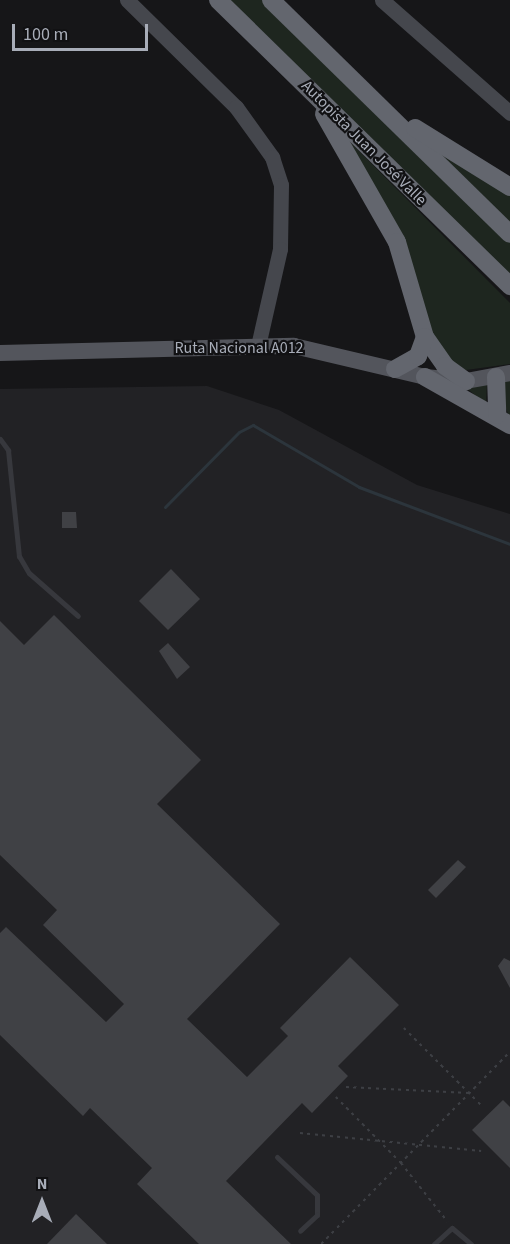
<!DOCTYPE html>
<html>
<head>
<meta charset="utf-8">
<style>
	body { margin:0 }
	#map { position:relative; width:510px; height:1244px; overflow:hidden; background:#161618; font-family:"Source Sans 3",sans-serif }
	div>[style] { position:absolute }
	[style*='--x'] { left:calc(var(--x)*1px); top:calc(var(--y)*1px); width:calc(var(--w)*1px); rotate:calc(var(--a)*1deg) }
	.built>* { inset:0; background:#222225 }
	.green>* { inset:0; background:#1e261f }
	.stream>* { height:3px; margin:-1.5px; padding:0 1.5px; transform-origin:1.5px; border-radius:1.5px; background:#2c353c }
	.building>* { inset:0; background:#404145 }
	.path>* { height:1.5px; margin-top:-0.75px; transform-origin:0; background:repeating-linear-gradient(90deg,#3d3f44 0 3px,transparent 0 7.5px) }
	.service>* { height:5px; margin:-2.5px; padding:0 2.5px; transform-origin:2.5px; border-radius:2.5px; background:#37383d }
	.secondary>* { height:15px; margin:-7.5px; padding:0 7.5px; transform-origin:7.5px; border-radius:7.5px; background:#45474d }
	.primary>* { height:16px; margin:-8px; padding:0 8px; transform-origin:8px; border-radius:8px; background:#53555c }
	.motorway>* { height:18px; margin:-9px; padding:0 9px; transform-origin:9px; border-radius:9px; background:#63666e }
	span { translate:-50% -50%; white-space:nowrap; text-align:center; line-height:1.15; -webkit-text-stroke:4.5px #111113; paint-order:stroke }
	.street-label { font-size:16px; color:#a8adb8 }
	.north { position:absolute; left:12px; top:1172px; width:60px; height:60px; -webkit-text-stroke:4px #111113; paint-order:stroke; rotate:0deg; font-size:16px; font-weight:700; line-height:24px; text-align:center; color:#a8adb8 }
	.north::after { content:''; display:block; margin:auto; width:21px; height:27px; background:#a8adb8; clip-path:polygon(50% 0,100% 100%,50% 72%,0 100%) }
	.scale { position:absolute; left:12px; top:24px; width:136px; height:27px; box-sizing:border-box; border:3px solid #a8adb8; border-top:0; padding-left:8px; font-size:18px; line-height:21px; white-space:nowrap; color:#a8adb8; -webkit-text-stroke:4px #111113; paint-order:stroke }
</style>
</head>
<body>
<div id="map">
	<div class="built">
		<div style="clip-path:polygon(207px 386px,279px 410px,417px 485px,510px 514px,510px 1244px,0 1244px,0 389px)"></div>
	</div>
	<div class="green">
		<div style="clip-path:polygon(225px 0,263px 0,510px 241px,510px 280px)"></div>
		<div style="clip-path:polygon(348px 140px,510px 303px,510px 364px,466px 370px,451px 363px,433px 339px,384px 204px)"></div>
		<div style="clip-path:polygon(427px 141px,510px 190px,510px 227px)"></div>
		<div style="clip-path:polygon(510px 378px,510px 419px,498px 388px)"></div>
		<div style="clip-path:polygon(487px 382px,486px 404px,464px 386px)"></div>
	</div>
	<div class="stream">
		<div style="--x:165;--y:507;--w:105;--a:-45.4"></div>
		<div style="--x:239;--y:432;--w:16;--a:-27"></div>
		<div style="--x:253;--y:425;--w:123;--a:30.3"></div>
		<div style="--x:359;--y:487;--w:161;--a:20.7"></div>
	</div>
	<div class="building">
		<div style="clip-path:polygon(62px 512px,76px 512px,77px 528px,62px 528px)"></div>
		<div style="clip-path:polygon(171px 569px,200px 599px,168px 630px,139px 601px)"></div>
		<div style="clip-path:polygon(54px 615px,201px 760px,157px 804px,280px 924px,187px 1019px,247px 1077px,288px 1036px,280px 1028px,350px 957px,399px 1005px,338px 1066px,348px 1076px,312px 1113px,302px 1103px,226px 1181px,291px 1244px,199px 1244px,137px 1184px,152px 1168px,90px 1108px,83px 1116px,0 1035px,0 933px,6px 927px,106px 1022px,124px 1004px,43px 925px,57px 910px,0 855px,0 621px,24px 645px)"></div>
		<div style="clip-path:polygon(168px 643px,190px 667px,177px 679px,159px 651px)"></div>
		<div style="clip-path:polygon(458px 860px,466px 867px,436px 898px,428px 890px)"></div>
		<div style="clip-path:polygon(504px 958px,510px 961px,510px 988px,498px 966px)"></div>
		<div style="clip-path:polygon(503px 1100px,510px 1107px,510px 1168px,472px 1130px)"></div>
		<div style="clip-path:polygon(76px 1214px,107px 1244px,47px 1244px)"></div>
	</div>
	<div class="path">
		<div style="--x:404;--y:1028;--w:112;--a:45"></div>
		<div style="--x:346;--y:1087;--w:123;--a:2.8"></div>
		<div style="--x:336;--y:1097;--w:93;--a:45.4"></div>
		<div style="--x:401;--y:1163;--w:75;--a:51.5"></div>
		<div style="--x:300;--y:1133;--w:182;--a:5.7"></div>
		<div style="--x:321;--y:1244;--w:269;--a:-45.5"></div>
	</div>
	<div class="service">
		<div style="--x:0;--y:439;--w:14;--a:54"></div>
		<div style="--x:8;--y:450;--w:107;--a:84.1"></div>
		<div style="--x:19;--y:556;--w:20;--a:60"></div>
		<div style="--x:29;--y:573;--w:65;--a:41.3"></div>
		<div style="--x:277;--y:1157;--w:55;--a:43.5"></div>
		<div style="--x:317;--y:1195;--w:20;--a:90"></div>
		<div style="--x:317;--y:1215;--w:23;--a:137"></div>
		<div style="--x:434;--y:1244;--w:24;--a:-42"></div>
		<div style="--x:452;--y:1228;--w:25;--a:40"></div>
	</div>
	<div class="secondary">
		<div style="--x:127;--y:0;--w:153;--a:44.5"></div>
		<div style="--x:236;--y:107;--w:62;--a:54.2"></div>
		<div style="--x:272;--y:157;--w:29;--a:72"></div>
		<div style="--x:281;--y:185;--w:64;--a:90.9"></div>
		<div style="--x:280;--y:249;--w:99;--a:102.8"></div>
		<div style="--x:382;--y:0;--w:171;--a:41.4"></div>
	</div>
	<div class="primary">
		<div style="--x:0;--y:353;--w:294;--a:-1.4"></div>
		<div style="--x:294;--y:346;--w:135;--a:13.3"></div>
		<div style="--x:425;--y:377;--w:41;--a:5.6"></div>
		<div style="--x:466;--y:381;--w:45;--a:-10.3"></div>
	</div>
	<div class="motorway">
		<div style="--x:218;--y:0;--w:409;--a:44.4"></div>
		<div style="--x:271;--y:0;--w:334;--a:44.4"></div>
		<div style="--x:324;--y:114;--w:147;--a:60.3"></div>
		<div style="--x:397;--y:242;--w:99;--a:73.6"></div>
		<div style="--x:425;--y:337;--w:35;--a:55"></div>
		<div style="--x:445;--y:366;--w:26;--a:36"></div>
		<div style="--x:415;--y:128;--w:112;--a:31.8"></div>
		<div style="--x:395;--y:369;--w:26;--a:-29"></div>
		<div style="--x:418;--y:356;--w:20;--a:-70"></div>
		<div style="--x:425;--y:377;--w:98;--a:29.5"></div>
		<div style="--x:496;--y:377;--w:38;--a:88"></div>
	</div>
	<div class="street-label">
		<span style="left:364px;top:143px;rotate:45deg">Autopista Juan José Valle</span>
		<span style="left:239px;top:348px">Ruta Nacional A012</span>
	</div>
	<div class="north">N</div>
	<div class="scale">100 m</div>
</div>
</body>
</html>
